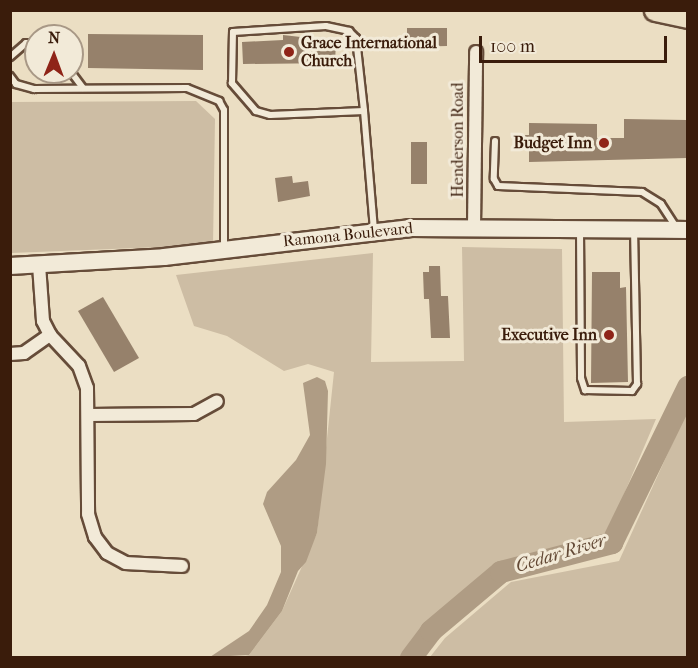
<!DOCTYPE html>
<html>
<head>
<meta charset="utf-8">
<style>
	body { margin:0 }
	#map { position:relative; width:698px; height:668px; overflow:hidden; background:#ebdec3; font-family:"IM FELL French Canon",serif }
	div>[style] { position:absolute }
	[style*='--x'] { left:calc(var(--x)*1px); top:calc(var(--y)*1px); width:calc(var(--w)*1px); rotate:calc(var(--a)*1deg) }
	.green>* { inset:0; background:#cdbda4 }
	.water>* { inset:0; background:#af9c84 }
	.river>* { height:22px; margin:-11px; padding:0 11px; transform-origin:11px; border-radius:11px; background:#af9c84 }
	.building>* { inset:0; background:#96816b }
	.roads { filter:drop-shadow(2px 0 #664c39) drop-shadow(-2px 0 #664c39) drop-shadow(0 2px #664c39) drop-shadow(0 -2px #664c39) }
	.lane>* { height:6px; margin:-3px; padding:0 3px; transform-origin:3px; border-radius:3px; background:#f2ead8 }
	.street>* { height:12px; margin:-6px; padding:0 6px; transform-origin:6px; border-radius:6px; background:#f2ead8 }
	.secondary>* { height:16px; margin:-8px; padding:0 8px; transform-origin:8px; border-radius:8px; background:#f2ead8 }
	.highway>* { height:21px; margin:-10.5px; padding:0 10.5px; transform-origin:10.5px; border-radius:10.5px; background:#ebdec3 }
	.dots>* { width:16px; height:16px; translate:-50% -50%; box-sizing:border-box; border:3px solid #f2ead8; border-radius:50% }
	span { translate:-50% -50%; white-space:nowrap; text-align:center; line-height:1.15; -webkit-text-stroke:6px #f2ead8; paint-order:stroke }
	.poi-label { font-size:16px; color:#3a1c0b; font-weight:700 }
	.left { translate:0 -50%; text-align:left }
	.right { translate:-100% -50%; text-align:right }
	.street-label { font-size:16px; color:#3a1c0b }
	.water-label { font-size:18px; color:#634935; font-style:italic }
	.frame { position:absolute; inset:0; border:12px solid #3a1c0b; pointer-events:none }
	.north { position:absolute; left:24px; top:24px; width:60px; height:60px; box-sizing:border-box; background:#f2ead8; border:2px solid #a89886; border-radius:50%; rotate:1deg; font-size:16px; font-weight:700; line-height:24px; text-align:center; color:#3a1c0b }
	.north::after { content:''; display:block; margin:auto; width:21px; height:27px; background:#8f2418; clip-path:polygon(50% 0,100% 100%,50% 72%,0 100%) }
	.scale { position:absolute; left:479px; top:36px; width:188px; height:27px; box-sizing:border-box; border:3px solid #3a1c0b; border-top:0; padding-left:8px; font-size:18px; line-height:21px; white-space:nowrap; color:#3a1c0b; -webkit-text-stroke:4px #f2ead8; paint-order:stroke }
</style>
</head>
<body>
<div id="map">
	<div class="green">
		<div style="clip-path:polygon(196px 101px,215px 119px,213px 245px,11px 253px,10px 102px)"></div>
		<div style="clip-path:polygon(462px 247px,562px 249px,564px 422px,656px 419px,607px 534px,498px 566px,426px 626px,402px 657px,242px 657px,249px 655px,282px 611px,317px 533px,334px 372px,308px 364px,284px 371px,227px 336px,194px 326px,176px 275px,373px 253px,371px 362px,464px 361px)"></div>
		<div style="clip-path:polygon(687px 411px,687px 657px,430px 657px,445px 638px,511px 582px,619px 561px)"></div>
	</div>
	<div class="water">
		<div style="clip-path:polygon(317px 377px,325px 381px,328px 391px,326px 464px,317px 533px,306px 562px,298px 571px,282px 611px,249px 655px,210px 657px,249px 631px,267px 605px,281px 572px,281px 546px,263px 504px,267px 492px,296px 460px,310px 435px,303px 383px)"></div>
	</div>
	<div class="river">
		<div style="--x:411;--y:658;--w:34;--a:-53"></div>
		<div style="--x:431;--y:631;--w:92;--a:-40.1"></div>
		<div style="--x:501;--y:572;--w:115;--a:-14.6"></div>
		<div style="--x:612;--y:543;--w:174;--a:-64"></div>
	</div>
	<div class="building">
		<div style="clip-path:polygon(407px 28px,447px 28px,447px 46px,407px 47px)"></div>
		<div style="clip-path:polygon(88px 34px,203px 35px,203px 70px,88px 68px)"></div>
		<div style="clip-path:polygon(283px 35px,336px 41px,335px 63px,243px 64px,242px 42px,283px 40px)"></div>
		<div style="clip-path:polygon(624px 119px,687px 120px,687px 158px,529px 162px,529px 148px,521px 148px,521px 135px,529px 135px,529px 123px,597px 124px,597px 138px,624px 138px)"></div>
		<div style="clip-path:polygon(411px 142px,427px 142px,427px 184px,411px 184px)"></div>
		<div style="clip-path:polygon(292px 176px,293px 183px,308px 181px,310px 196px,278px 202px,275px 178px)"></div>
		<div style="clip-path:polygon(429px 266px,440px 266px,441px 296px,448px 296px,450px 338px,431px 338px,429px 299px,424px 299px,423px 272px,429px 272px)"></div>
		<div style="clip-path:polygon(592px 272px,620px 272px,620px 288px,626px 287px,628px 382px,591px 383px)"></div>
		<div style="clip-path:polygon(103px 297px,139px 358px,114px 372px,78px 311px)"></div>
	</div>
	<div class="roads">
		<div class="lane">
			<div style="--x:10;--y:57;--w:21;--a:-41"></div>
			<div style="--x:26;--y:43;--w:10;--a:0"></div>
			<div style="--x:71;--y:72;--w:20;--a:53"></div>
			<div style="--x:10;--y:76;--w:10;--a:53"></div>
			<div style="--x:16;--y:84;--w:19;--a:16"></div>
			<div style="--x:34;--y:89;--w:153;--a:-0.4"></div>
			<div style="--x:187;--y:88;--w:35;--a:22"></div>
			<div style="--x:219;--y:101;--w:10;--a:61"></div>
			<div style="--x:224;--y:110;--w:140;--a:90"></div>
			<div style="--x:364;--y:111;--w:94;--a:177.6"></div>
			<div style="--x:270;--y:115;--w:15;--a:-164"></div>
			<div style="--x:256;--y:111;--w:37;--a:-131"></div>
			<div style="--x:232;--y:83;--w:51;--a:-88.9"></div>
			<div style="--x:233;--y:32;--w:93;--a:-3.7"></div>
			<div style="--x:326;--y:26;--w:24;--a:12"></div>
			<div style="--x:349;--y:31;--w:10;--a:45"></div>
			<div style="--x:356;--y:38;--w:73;--a:83.7"></div>
			<div style="--x:364;--y:111;--w:119;--a:85.2"></div>
			<div style="--x:495;--y:141;--w:38;--a:92"></div>
			<div style="--x:494;--y:179;--w:8;--a:60"></div>
			<div style="--x:498;--y:186;--w:144;--a:2.4"></div>
			<div style="--x:642;--y:192;--w:22;--a:32"></div>
			<div style="--x:661;--y:204;--w:27;--a:57"></div>
			<div style="--x:580;--y:230;--w:148;--a:89.6"></div>
			<div style="--x:581;--y:378;--w:13;--a:72"></div>
			<div style="--x:585;--y:390;--w:47;--a:1.2"></div>
			<div style="--x:632;--y:391;--w:9;--a:-54"></div>
			<div style="--x:637;--y:384;--w:154;--a:-91.1"></div>
		</div>
		<div class="street">
			<div style="--x:474;--y:227;--w:175;--a:-89.3"></div>
			<div style="--x:39;--y:265;--w:56;--a:85.9"></div>
			<div style="--x:43;--y:321;--w:16;--a:63"></div>
			<div style="--x:50;--y:335;--w:42;--a:46.9"></div>
			<div style="--x:79;--y:366;--w:23;--a:70"></div>
			<div style="--x:87;--y:388;--w:126;--a:89.5"></div>
			<div style="--x:88;--y:514;--w:24;--a:73"></div>
			<div style="--x:95;--y:537;--w:20;--a:53"></div>
			<div style="--x:107;--y:553;--w:21;--a:28"></div>
			<div style="--x:126;--y:563;--w:56;--a:3.1"></div>
			<div style="--x:10;--y:354;--w:14;--a:-4"></div>
			<div style="--x:24;--y:353;--w:32;--a:-35"></div>
			<div style="--x:89;--y:415;--w:105;--a:-0.5"></div>
			<div style="--x:194;--y:414;--w:26;--a:-29"></div>
		</div>
		<div class="secondary">
			<div style="--x:10;--y:266;--w:154;--a:-3.3"></div>
			<div style="--x:164;--y:257;--w:249;--a:-6.7"></div>
			<div style="--x:411;--y:228;--w:277;--a:0.4"></div>
		</div>
		<div class="highway">
			<div style="--x:655;--y:10;--w:34;--a:12"></div>
		</div>
	</div>
	<div class="dots">
		<div style="left:289px;top:52px;background:#8f2418"></div>
		<div style="left:604px;top:143px;background:#8f2418"></div>
		<div style="left:609px;top:335px;background:#8f2418"></div>
	</div>
	<div class="poi-label">
		<span class="left" style="left:301px;top:52px">Grace International<br>Church</span>
		<span class="right" style="left:592px;top:143px">Budget Inn</span>
		<span class="right" style="left:597px;top:335px">Executive Inn</span>
	</div>
	<div class="street-label">
		<span style="left:458px;top:140px;rotate:-90deg">Henderson Road</span>
		<span style="left:348px;top:235px;rotate:-6deg">Ramona Boulevard</span>
	</div>
	<div class="water-label">
		<span style="left:561px;top:554px;rotate:-17deg">Cedar River</span>
	</div>
	<div class="frame"></div>
	<div class="north">N</div>
	<div class="scale">100 m</div>
</div>
</body>
</html>
